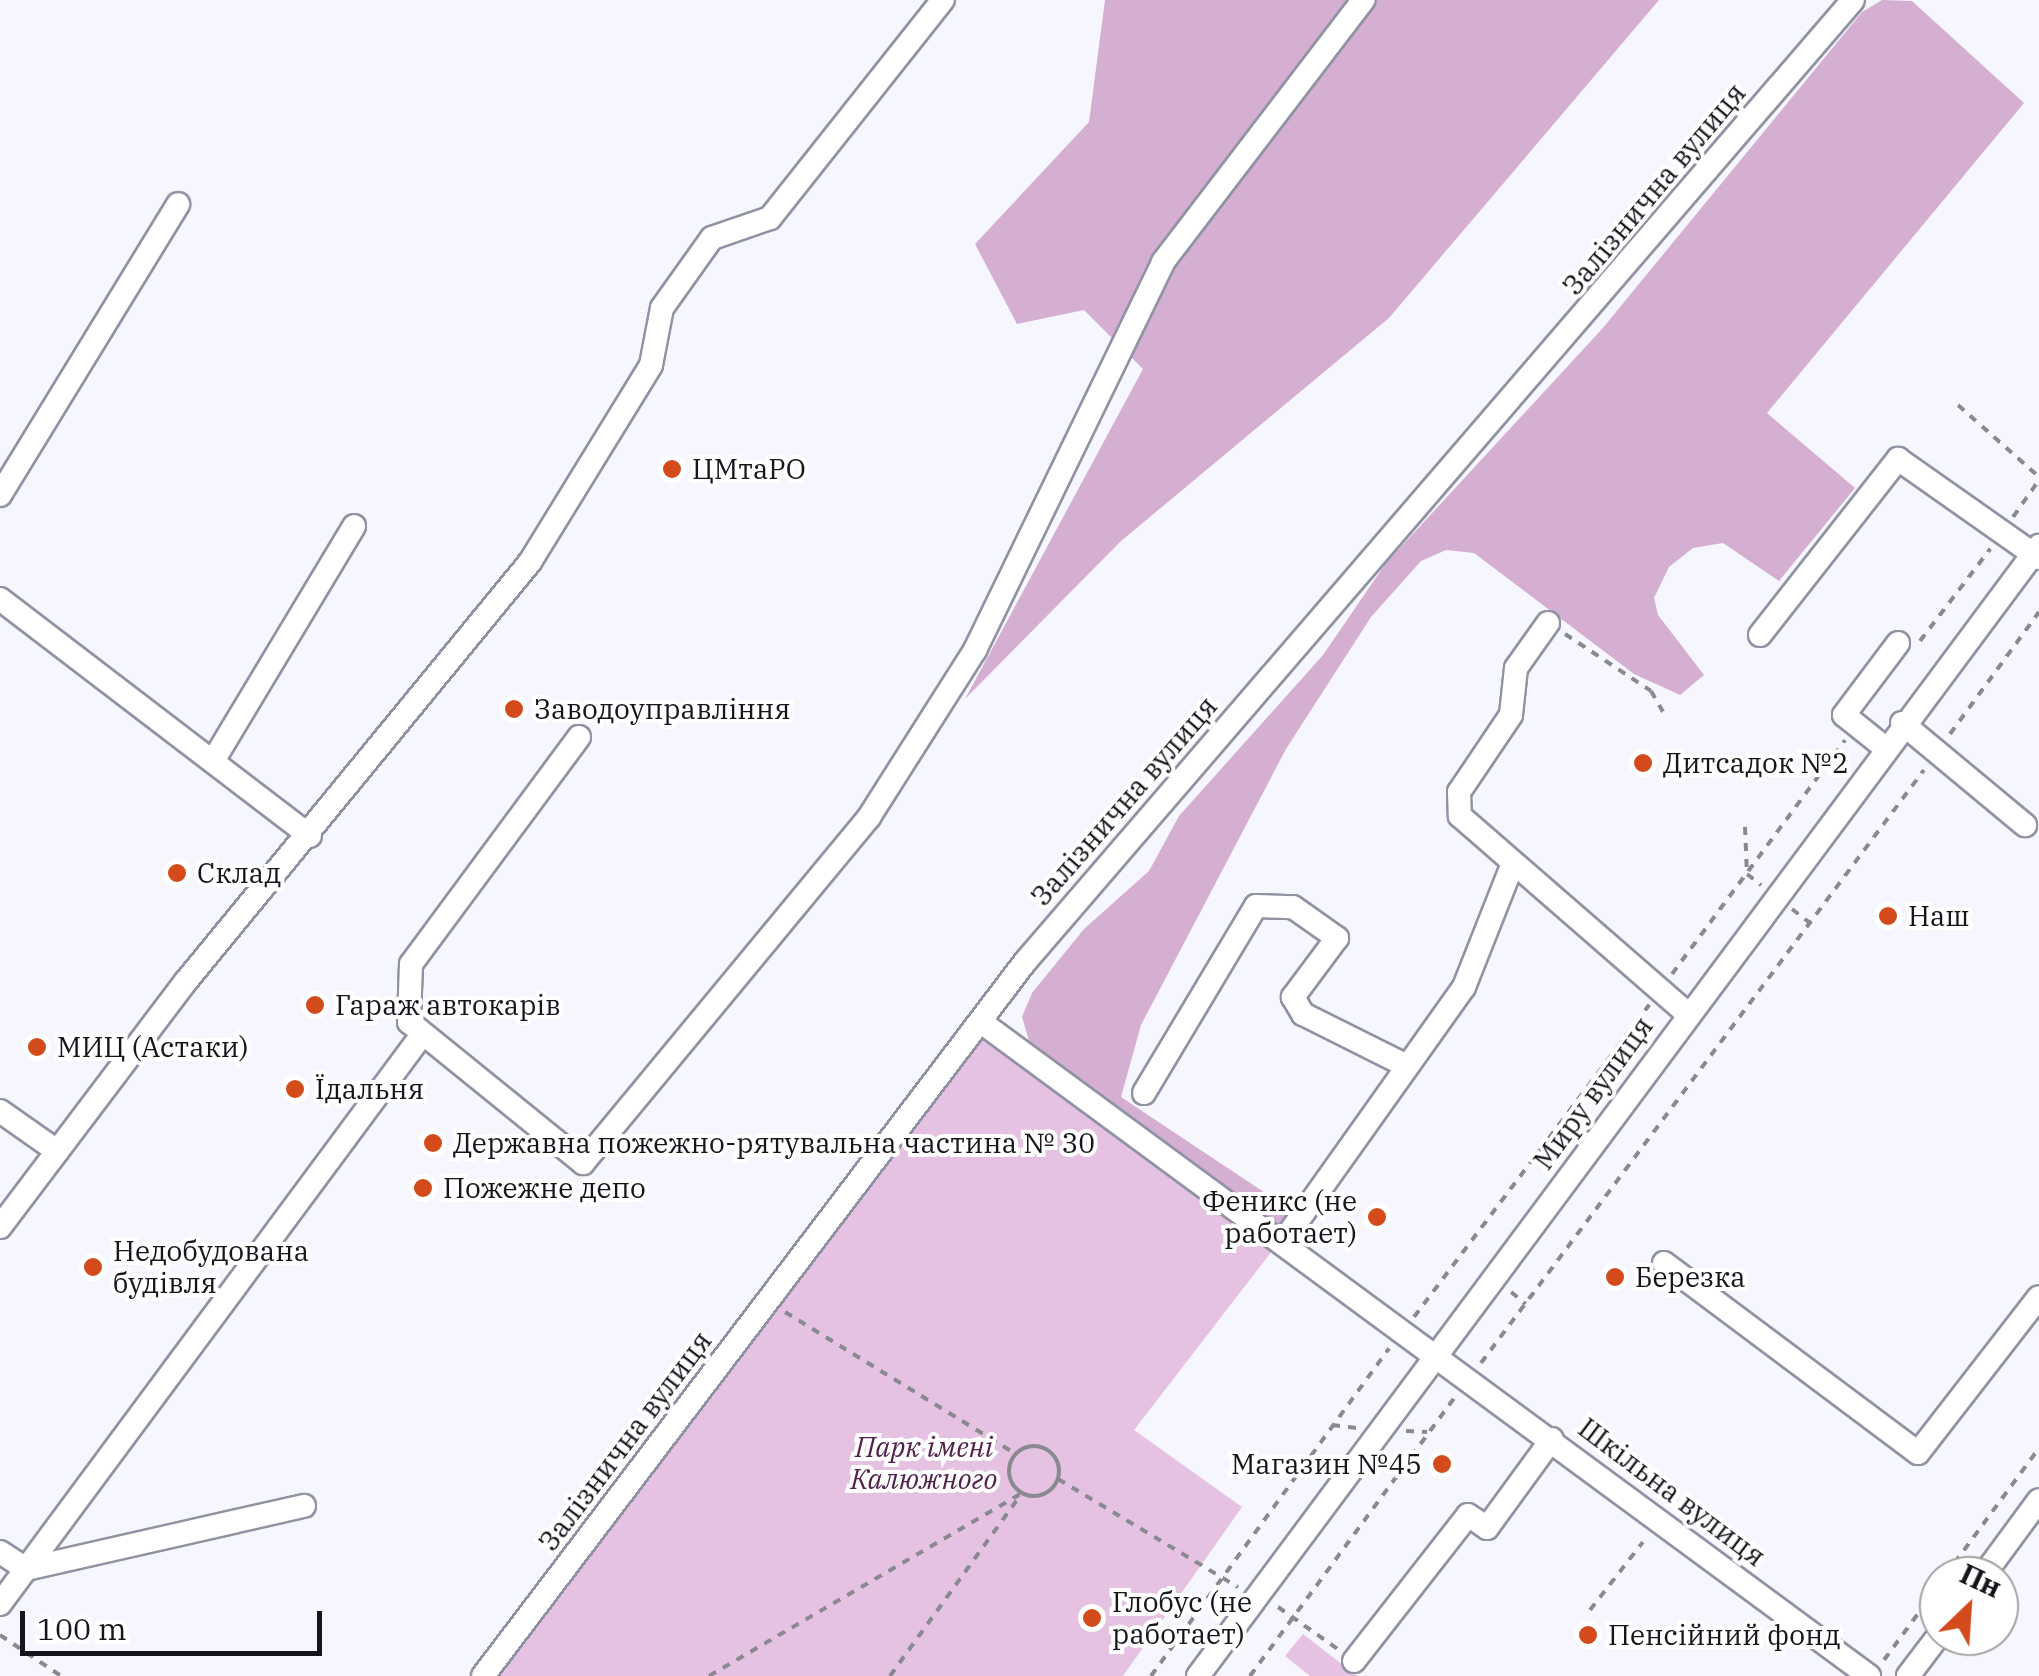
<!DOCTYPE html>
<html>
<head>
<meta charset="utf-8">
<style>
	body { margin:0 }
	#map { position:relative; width:2039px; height:1676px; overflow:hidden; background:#f6f6fe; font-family:"IBM Plex Serif",serif }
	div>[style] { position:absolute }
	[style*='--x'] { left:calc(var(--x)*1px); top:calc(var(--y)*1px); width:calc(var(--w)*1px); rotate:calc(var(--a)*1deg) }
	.green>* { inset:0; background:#e5c1e2 }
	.forest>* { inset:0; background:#d5afd1 }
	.path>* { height:4px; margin-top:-2px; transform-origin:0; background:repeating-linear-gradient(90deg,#898990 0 8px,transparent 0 16px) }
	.path>.ring { margin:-2px; padding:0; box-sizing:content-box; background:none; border:4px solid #898990; border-radius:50% }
	.roads { filter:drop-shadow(2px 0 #9192a3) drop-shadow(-2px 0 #9192a3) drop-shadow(0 2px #9192a3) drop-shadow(0 -2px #9192a3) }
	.minor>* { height:22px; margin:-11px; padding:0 11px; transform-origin:11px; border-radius:11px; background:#fff }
	.dots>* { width:28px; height:28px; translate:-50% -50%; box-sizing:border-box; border:5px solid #fff; border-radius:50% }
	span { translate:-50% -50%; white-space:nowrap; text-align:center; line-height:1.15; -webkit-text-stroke:8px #fff; paint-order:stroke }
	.street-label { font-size:28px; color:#15161c }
	.poi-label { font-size:28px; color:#15161c }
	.left { translate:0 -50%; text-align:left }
	.right { translate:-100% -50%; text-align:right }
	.park-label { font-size:28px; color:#51234e; font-style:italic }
	.north { position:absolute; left:1919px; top:1556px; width:100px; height:100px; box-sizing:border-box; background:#fff; border:2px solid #a1a2a4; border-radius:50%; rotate:25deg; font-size:28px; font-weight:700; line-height:40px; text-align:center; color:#15161c }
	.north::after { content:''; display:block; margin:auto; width:35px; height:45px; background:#d34b1b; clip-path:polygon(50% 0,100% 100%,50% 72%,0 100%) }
	.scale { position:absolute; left:20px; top:1611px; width:302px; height:45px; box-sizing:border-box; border:5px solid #15161c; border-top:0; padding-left:12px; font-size:30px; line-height:35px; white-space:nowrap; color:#15161c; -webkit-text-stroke:8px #fff; paint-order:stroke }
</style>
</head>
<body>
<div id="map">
	<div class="green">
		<div style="clip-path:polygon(981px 1037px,1272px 1251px,1134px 1430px,1242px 1507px,1123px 1676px,498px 1676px)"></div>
		<div style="clip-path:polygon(1303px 1634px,1357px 1676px,1310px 1676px,1285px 1656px)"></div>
	</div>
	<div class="forest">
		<div style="clip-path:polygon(1105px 0,1659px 0,1389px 318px,1121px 541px,965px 699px,1143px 369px,1084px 310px,1017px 324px,975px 244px,1089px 122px)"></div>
		<div style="clip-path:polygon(1882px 0,1912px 1px,2024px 103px,1767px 413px,1855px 488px,1779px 581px,1723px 543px,1693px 548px,1669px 567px,1654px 598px,1658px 615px,1704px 675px,1680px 695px,1634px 674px,1474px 553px,1446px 550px,1421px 561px,1371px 617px,1286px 749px,1141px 1025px,1121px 1097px,1300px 1216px,1289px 1229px,1276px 1223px,1191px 1171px,1030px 1044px,1022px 1017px,1032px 993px,1084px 929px,1149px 871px,1179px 816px,1323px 655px,1386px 563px,1602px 329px,1862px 12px)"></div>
	</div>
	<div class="path">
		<div style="--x:1958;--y:405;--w:108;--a:41.6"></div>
		<div style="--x:2013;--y:517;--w:45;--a:-54.9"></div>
		<div style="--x:1565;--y:634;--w:103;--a:33.5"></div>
		<div style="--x:1651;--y:691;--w:30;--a:60"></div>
		<div style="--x:1920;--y:641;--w:116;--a:-52.7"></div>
		<div style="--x:1950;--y:734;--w:151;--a:-53.9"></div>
		<div style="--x:1745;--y:827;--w:47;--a:87.6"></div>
		<div style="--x:1747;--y:874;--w:18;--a:38"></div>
		<div style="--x:1792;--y:909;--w:24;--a:38"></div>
		<div style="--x:1672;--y:974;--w:291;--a:-53.5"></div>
		<div style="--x:1511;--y:1292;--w:19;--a:39"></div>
		<div style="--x:785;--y:1312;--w:271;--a:31.6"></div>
		<div style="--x:1414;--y:1317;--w:391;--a:-53"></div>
		<div style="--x:1481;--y:1363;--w:740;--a:-53.24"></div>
		<div style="--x:1332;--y:1425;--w:25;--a:7"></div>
		<div style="--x:1406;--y:1431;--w:21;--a:3"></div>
		<div class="ring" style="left:1009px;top:1446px;width:46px;height:46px"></div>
		<div style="--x:1058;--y:1479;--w:210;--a:31"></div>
		<div style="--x:1945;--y:1576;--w:159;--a:-53.7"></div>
		<div style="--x:1278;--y:1607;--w:75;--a:35.2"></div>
		<div style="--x:1590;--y:1610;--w:86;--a:-52.1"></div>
		<div style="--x:0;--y:1635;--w:73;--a:33.9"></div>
		<div style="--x:1884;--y:1660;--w:93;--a:-53.7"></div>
		<div style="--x:709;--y:1676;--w:363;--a:-30.3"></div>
		<div style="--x:890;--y:1676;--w:221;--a:-54.2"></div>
		<div style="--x:1151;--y:1676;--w:405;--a:-54"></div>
		<div style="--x:1250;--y:1676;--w:345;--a:-53.7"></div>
	</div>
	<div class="roads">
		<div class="minor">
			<div style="--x:0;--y:495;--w:341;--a:-58.5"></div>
			<div style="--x:0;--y:599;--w:390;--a:37.4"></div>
			<div style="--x:1548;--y:623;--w:55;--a:125.4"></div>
			<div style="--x:1516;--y:668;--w:47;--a:96.1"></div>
			<div style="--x:1511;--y:715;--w:93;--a:124"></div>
			<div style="--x:1459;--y:792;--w:24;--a:88"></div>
			<div style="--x:1460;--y:816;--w:302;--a:41"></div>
			<div style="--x:1760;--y:635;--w:224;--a:-51.9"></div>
			<div style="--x:1898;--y:459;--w:172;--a:35.1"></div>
			<div style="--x:1902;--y:723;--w:160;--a:39.7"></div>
			<div style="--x:579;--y:737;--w:282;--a:126.5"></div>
			<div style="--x:411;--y:964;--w:58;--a:92"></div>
			<div style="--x:409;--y:1022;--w:224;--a:39"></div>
			<div style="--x:583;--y:1163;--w:449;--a:-50.4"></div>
			<div style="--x:869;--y:817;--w:198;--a:-57.6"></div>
			<div style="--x:975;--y:650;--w:431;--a:-64.1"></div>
			<div style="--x:1163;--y:262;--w:330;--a:-52.6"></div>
			<div style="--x:1884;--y:747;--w:51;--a:-141.3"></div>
			<div style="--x:1844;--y:715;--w:90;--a:-53.1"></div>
			<div style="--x:213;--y:761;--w:274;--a:-59"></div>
			<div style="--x:981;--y:1022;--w:1103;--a:36.37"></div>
			<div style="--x:1144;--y:1093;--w:218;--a:-59.1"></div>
			<div style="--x:1256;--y:906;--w:37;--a:2"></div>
			<div style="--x:1293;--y:907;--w:54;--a:35.2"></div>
			<div style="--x:1337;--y:938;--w:74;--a:126.7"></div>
			<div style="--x:1293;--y:997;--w:20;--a:60"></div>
			<div style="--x:1303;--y:1014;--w:116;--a:26.6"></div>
			<div style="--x:0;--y:1111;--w:70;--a:35.1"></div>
			<div style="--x:0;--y:1227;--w:310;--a:-52.9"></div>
			<div style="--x:187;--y:980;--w:541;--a:-50.63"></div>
			<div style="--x:530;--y:562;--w:231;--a:-58.4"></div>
			<div style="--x:651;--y:365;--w:58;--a:-79.1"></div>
			<div style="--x:662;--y:308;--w:86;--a:-54.5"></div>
			<div style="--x:712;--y:238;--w:61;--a:-19"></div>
			<div style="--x:770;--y:218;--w:278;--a:-51.6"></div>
			<div style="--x:1282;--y:1243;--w:314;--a:-54.6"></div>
			<div style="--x:1464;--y:987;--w:133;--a:-68.4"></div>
			<div style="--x:1664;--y:1263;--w:317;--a:36.8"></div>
			<div style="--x:1918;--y:1453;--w:197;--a:-52.2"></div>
			<div style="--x:0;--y:1552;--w:31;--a:33"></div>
			<div style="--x:26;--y:1569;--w:285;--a:-12.8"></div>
			<div style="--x:1983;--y:1576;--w:94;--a:-53.6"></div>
			<div style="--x:0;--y:1604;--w:707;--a:-53.45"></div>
			<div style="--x:1354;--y:1661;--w:185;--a:-52"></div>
			<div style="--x:1468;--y:1515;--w:23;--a:34"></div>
			<div style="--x:1487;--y:1528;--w:110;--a:-53.9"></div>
			<div style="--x:483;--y:1676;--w:896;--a:-52.8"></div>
			<div style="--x:1025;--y:962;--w:1269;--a:-49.28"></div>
			<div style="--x:1198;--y:1676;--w:1409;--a:-53.34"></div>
			<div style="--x:1908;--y:1676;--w:51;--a:-52.9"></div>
		</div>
	</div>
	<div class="dots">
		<div style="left:672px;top:469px;background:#d34b1b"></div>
		<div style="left:514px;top:709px;background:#d34b1b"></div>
		<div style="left:1643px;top:763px;background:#d34b1b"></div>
		<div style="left:177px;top:873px;background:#d34b1b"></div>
		<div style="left:1888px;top:916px;background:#d34b1b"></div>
		<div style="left:315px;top:1005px;background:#d34b1b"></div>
		<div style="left:37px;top:1047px;background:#d34b1b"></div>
		<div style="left:295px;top:1089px;background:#d34b1b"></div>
		<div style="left:433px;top:1143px;background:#d34b1b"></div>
		<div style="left:423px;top:1188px;background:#d34b1b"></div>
		<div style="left:1377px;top:1217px;background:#d34b1b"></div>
		<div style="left:93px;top:1267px;background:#d34b1b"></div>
		<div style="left:1615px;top:1277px;background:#d34b1b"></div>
		<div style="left:1442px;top:1464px;background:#d34b1b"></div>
		<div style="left:1092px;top:1618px;background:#d34b1b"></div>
		<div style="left:1588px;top:1635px;background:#d34b1b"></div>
	</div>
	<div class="street-label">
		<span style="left:1654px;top:189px;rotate:-50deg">Залізнична вулиця</span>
		<span style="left:1124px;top:801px;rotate:-49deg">Залізнична вулиця</span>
		<span style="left:1593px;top:1093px;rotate:-54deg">Миру вулиця</span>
		<span style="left:625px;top:1441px;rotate:-53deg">Залізнична вулиця</span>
		<span style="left:1672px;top:1492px;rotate:37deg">Шкільна вулиця</span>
	</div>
	<div class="poi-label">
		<span class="left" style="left:692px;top:469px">ЦМтаРО</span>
		<span class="left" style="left:534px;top:709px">Заводоуправління</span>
		<span class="left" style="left:1663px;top:763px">Дитсадок №2</span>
		<span class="left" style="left:197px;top:873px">Склад</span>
		<span class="left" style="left:1908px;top:916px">Наш</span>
		<span class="left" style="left:335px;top:1005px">Гараж автокарів</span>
		<span class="left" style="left:57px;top:1047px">МИЦ (Астаки)</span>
		<span class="left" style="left:315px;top:1089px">Їдальня</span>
		<span class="left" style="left:453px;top:1143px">Державна пожежно-рятувальна частина № 30</span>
		<span class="left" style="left:443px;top:1188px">Пожежне депо</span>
		<span class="right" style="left:1357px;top:1217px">Феникс (не<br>работает)</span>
		<span class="left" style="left:113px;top:1267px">Недобудована<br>будівля</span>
		<span class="left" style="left:1635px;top:1277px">Березка</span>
		<span class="right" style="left:1422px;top:1464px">Магазин №45</span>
		<span class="left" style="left:1112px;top:1618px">Глобус (не<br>работает)</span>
		<span class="left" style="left:1608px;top:1635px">Пенсійний фонд</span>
	</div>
	<div class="park-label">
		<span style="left:924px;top:1463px">Парк імені<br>Калюжного</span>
	</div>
	<div class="north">Пн</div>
	<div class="scale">100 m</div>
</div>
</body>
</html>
